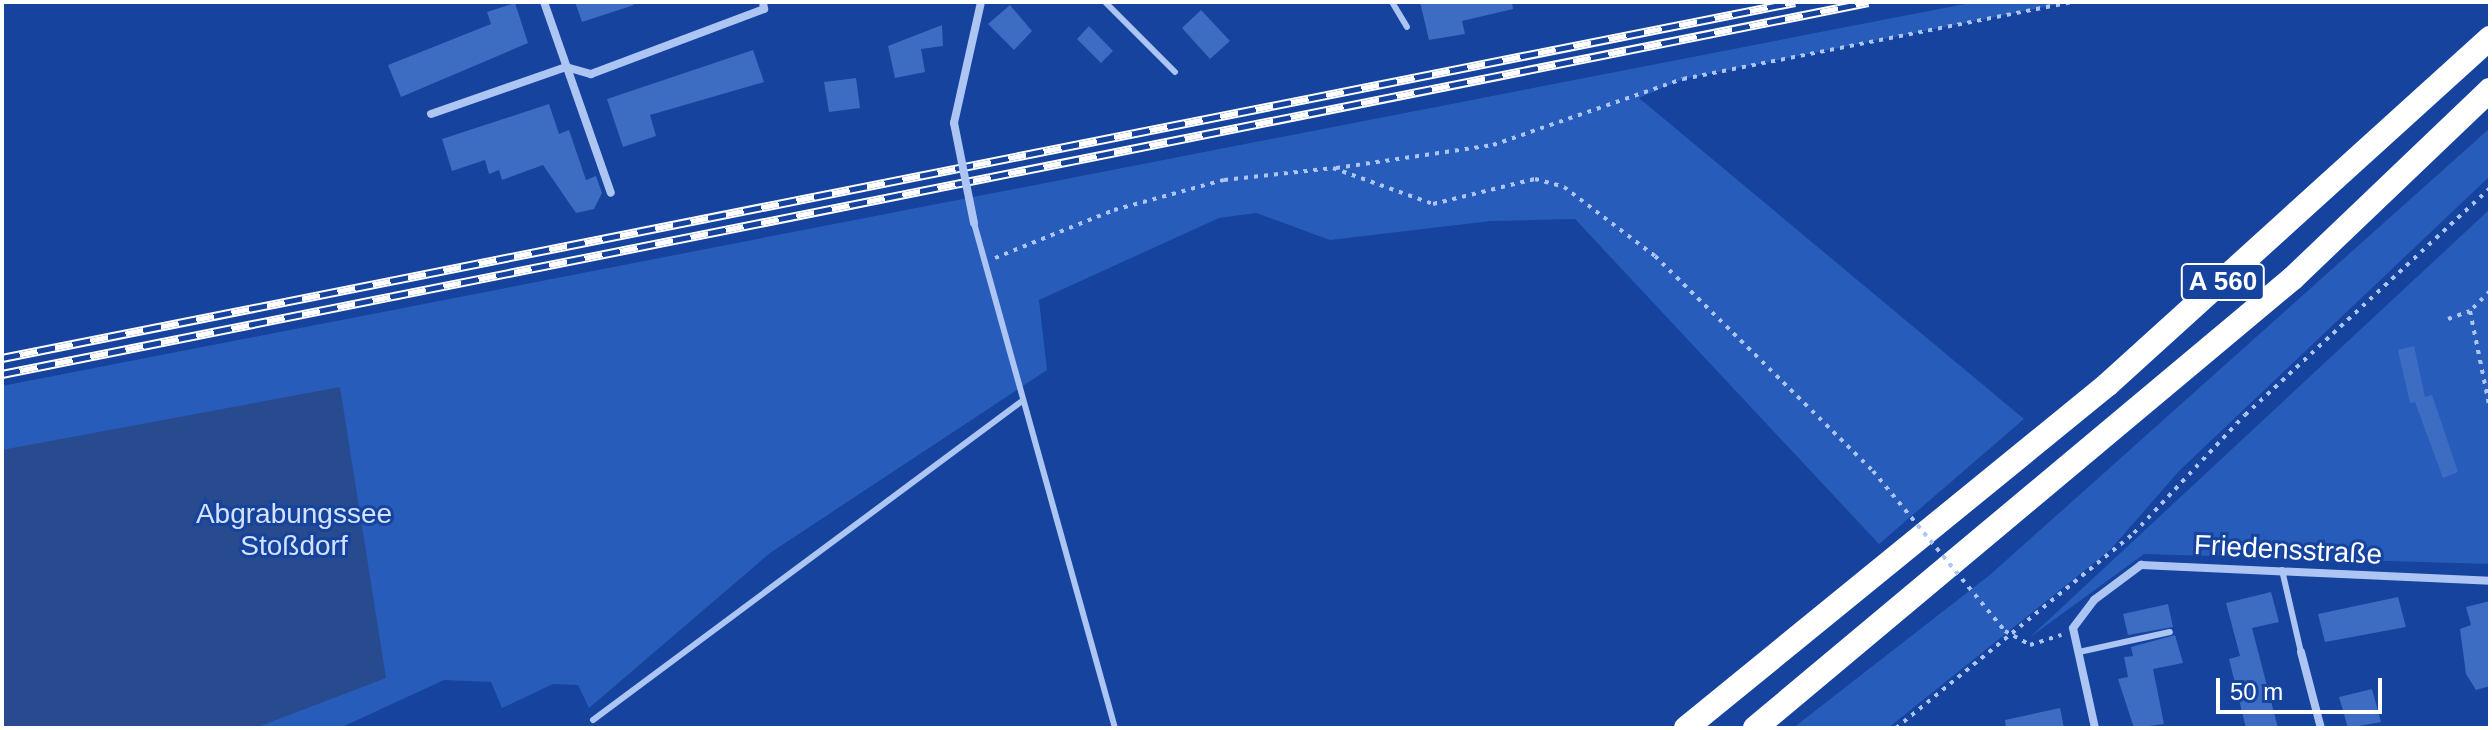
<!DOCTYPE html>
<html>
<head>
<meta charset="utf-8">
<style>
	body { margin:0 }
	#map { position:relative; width:2492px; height:730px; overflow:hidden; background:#15439d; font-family:Helvetica,sans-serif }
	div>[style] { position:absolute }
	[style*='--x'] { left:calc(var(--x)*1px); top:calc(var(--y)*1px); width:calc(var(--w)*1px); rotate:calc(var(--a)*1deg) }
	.green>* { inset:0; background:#285cbb }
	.water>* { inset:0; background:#284a8e }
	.building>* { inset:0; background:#3d6cc3 }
	.path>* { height:4px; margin-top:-2px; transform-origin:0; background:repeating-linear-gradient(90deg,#acc5f3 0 4px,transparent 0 10px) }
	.service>* { height:6px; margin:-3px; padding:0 3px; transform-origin:3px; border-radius:3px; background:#acc5f3 }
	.minor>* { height:8px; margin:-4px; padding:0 4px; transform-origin:4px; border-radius:4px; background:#acc5f3 }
	.motorway>* { height:24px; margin:-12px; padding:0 12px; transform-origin:12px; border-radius:12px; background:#fff }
	.rail>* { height:9px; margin-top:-4.5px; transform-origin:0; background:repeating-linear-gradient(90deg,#15439d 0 18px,#fff 0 36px); box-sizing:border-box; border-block:2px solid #fff }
	.path-bridge>* { height:4px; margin-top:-2px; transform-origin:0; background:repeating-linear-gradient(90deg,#acc5f3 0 4px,transparent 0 10px) }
	.minor-bridge>* { height:8px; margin:-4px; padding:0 4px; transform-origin:4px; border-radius:4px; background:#acc5f3 }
	span { translate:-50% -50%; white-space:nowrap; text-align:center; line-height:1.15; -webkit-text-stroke:6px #15439d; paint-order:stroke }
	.shield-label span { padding:2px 6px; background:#15439d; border:2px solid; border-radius:6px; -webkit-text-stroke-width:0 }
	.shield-label { font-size:26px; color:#fff; font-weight:700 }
	.park-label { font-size:28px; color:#d4e2fd }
	.street-label { font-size:28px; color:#fff }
	.frame { position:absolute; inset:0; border:4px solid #fff; pointer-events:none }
	.scale { position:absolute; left:2216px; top:678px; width:166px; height:36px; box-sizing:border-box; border:4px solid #fff; border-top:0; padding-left:10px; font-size:24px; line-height:28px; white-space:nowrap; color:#fff; -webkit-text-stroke:6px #15439d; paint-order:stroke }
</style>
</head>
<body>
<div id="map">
	<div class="green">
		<div style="clip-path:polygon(1975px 2px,2070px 2px,1683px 79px,1639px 98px,2024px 419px,1879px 544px,1575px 219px,1491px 221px,1330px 240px,1256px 213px,1219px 218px,1039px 300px,1047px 370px,770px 553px,589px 708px,578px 685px,553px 684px,502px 708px,491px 682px,444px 680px,340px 728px,2px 728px,2px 386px)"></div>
		<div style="clip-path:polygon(2490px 128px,2490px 176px,2179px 471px,2110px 550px,1888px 728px,1793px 728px,1991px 574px)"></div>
		<div style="clip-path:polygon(2490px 209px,2490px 564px,2144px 554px,2029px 638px)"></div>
	</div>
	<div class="water">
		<div style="clip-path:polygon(340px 387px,386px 678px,255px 728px,2px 728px,2px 450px)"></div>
	</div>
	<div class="building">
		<div style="clip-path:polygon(575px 2px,633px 2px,634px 5px,582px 22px)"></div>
		<div style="clip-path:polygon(1420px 2px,1512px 2px,1513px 9px,1462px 21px,1465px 34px,1429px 40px)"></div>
		<div style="clip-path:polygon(515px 3px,528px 43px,401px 97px,388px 65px,491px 24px,487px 12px)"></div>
		<div style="clip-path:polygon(1010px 5px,1032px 31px,1014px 50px,988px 24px)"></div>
		<div style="clip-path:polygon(1201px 10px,1230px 41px,1210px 59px,1182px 28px)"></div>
		<div style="clip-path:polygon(942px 25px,943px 46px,921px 49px,925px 72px,895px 78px,888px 46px)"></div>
		<div style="clip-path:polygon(1089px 26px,1113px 51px,1101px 63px,1077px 39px)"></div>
		<div style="clip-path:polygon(753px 50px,764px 82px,650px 115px,656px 136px,623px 147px,607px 99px)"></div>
		<div style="clip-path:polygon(856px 78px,860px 108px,829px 112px,824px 82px)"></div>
		<div style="clip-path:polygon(549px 104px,559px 134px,569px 130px,586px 180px,596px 176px,602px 193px,594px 209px,576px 213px,543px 165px,502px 180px,499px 170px,489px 174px,485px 160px,452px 171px,442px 139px)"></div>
		<div style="clip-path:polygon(2414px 346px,2425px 397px,2432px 395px,2458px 472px,2443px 478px,2415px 402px,2410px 403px,2398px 350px)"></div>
		<div style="clip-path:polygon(2271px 592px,2279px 622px,2252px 628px,2278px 728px,2246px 728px,2229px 659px,2240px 656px,2226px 603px)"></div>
		<div style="clip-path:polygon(2398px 597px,2406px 627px,2325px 642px,2318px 614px)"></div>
		<div style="clip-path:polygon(2490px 601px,2490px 686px,2476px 690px,2466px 674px,2460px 629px,2471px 625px,2466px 607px)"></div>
		<div style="clip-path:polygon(2168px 604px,2173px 627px,2128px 635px,2123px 614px)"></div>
		<div style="clip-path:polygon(2175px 635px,2183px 663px,2153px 669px,2164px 724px,2134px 728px,2118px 679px,2128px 677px,2124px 657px,2133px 656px,2131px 647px)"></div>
		<div style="clip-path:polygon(2372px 689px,2381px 722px,2348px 728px,2339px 697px)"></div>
		<div style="clip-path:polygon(2060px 708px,2064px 728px,2006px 728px,2005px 720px)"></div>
	</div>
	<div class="path">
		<div style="--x:1336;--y:168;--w:159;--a:-8.3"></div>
		<div style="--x:1493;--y:145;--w:201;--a:-19.2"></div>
		<div style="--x:1683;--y:79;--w:398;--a:-11.2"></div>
		<div style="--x:995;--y:258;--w:128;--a:-22"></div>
		<div style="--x:1114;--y:210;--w:114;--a:-15.3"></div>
		<div style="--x:1224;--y:180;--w:110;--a:-6.3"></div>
		<div style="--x:1333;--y:168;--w:106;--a:19.8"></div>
		<div style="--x:1433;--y:204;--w:105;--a:-13.8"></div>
		<div style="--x:1535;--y:179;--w:30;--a:15"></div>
		<div style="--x:1564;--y:187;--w:114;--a:37.2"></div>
		<div style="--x:1655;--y:256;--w:306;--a:44.6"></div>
		<div style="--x:2490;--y:291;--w:28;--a:135"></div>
		<div style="--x:2470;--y:311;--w:100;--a:78.5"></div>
		<div style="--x:2448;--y:319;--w:23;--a:-20"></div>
		<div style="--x:2005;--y:631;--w:29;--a:29"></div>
		<div style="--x:2030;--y:645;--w:33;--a:-18"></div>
		<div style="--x:1896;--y:728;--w:308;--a:-39.3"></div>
		<div style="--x:2134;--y:533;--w:162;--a:-46.8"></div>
		<div style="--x:2245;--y:415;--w:334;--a:-42.8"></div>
	</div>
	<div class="service">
		<div style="--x:1105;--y:2;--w:99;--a:45"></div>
		<div style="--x:1392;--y:2;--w:29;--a:59"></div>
		<div style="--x:974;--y:223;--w:524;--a:74.4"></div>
		<div style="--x:2282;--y:570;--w:84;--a:77"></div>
		<div style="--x:2079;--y:652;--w:93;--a:-12.4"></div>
		<div style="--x:593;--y:720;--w:535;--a:-36.63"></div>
	</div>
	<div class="minor">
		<div style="--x:544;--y:2;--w:202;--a:70.7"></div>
		<div style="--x:431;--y:114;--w:143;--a:-19.2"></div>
		<div style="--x:566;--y:67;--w:26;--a:16"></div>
		<div style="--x:591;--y:74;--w:185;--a:-20.6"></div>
		<div style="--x:764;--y:9;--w:7;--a:-98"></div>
		<div style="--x:954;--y:123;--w:124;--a:-77.4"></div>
		<div style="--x:2301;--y:652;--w:79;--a:75.3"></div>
		<div style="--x:2095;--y:728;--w:102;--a:-102.4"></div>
		<div style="--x:2073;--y:628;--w:35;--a:-53"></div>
		<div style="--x:2094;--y:600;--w:59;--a:-36.7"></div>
		<div style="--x:2141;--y:565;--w:349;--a:2.6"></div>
	</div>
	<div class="motorway">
		<div style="--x:1686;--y:728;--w:543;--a:-39.17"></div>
		<div style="--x:2107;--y:385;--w:517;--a:-42.18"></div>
		<div style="--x:1755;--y:728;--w:701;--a:-39.91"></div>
		<div style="--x:2293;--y:278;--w:272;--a:-43.7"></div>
	</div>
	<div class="rail">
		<div style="--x:2;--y:358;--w:1828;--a:-11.23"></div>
		<div style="--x:2;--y:374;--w:1903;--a:-11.27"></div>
	</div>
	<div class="path-bridge">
		<div style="--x:1873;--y:471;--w:207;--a:50.5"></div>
	</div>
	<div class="minor-bridge">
		<div style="--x:954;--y:123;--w:102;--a:78.7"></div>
	</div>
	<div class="shield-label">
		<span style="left:2223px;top:282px">A 560</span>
	</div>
	<div class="park-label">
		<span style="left:294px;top:530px">Abgrabungssee<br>Stoßdorf</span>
	</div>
	<div class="street-label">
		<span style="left:2288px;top:550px;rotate:3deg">Friedensstraße</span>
	</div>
	<div class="frame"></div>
	<div class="scale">50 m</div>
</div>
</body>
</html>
